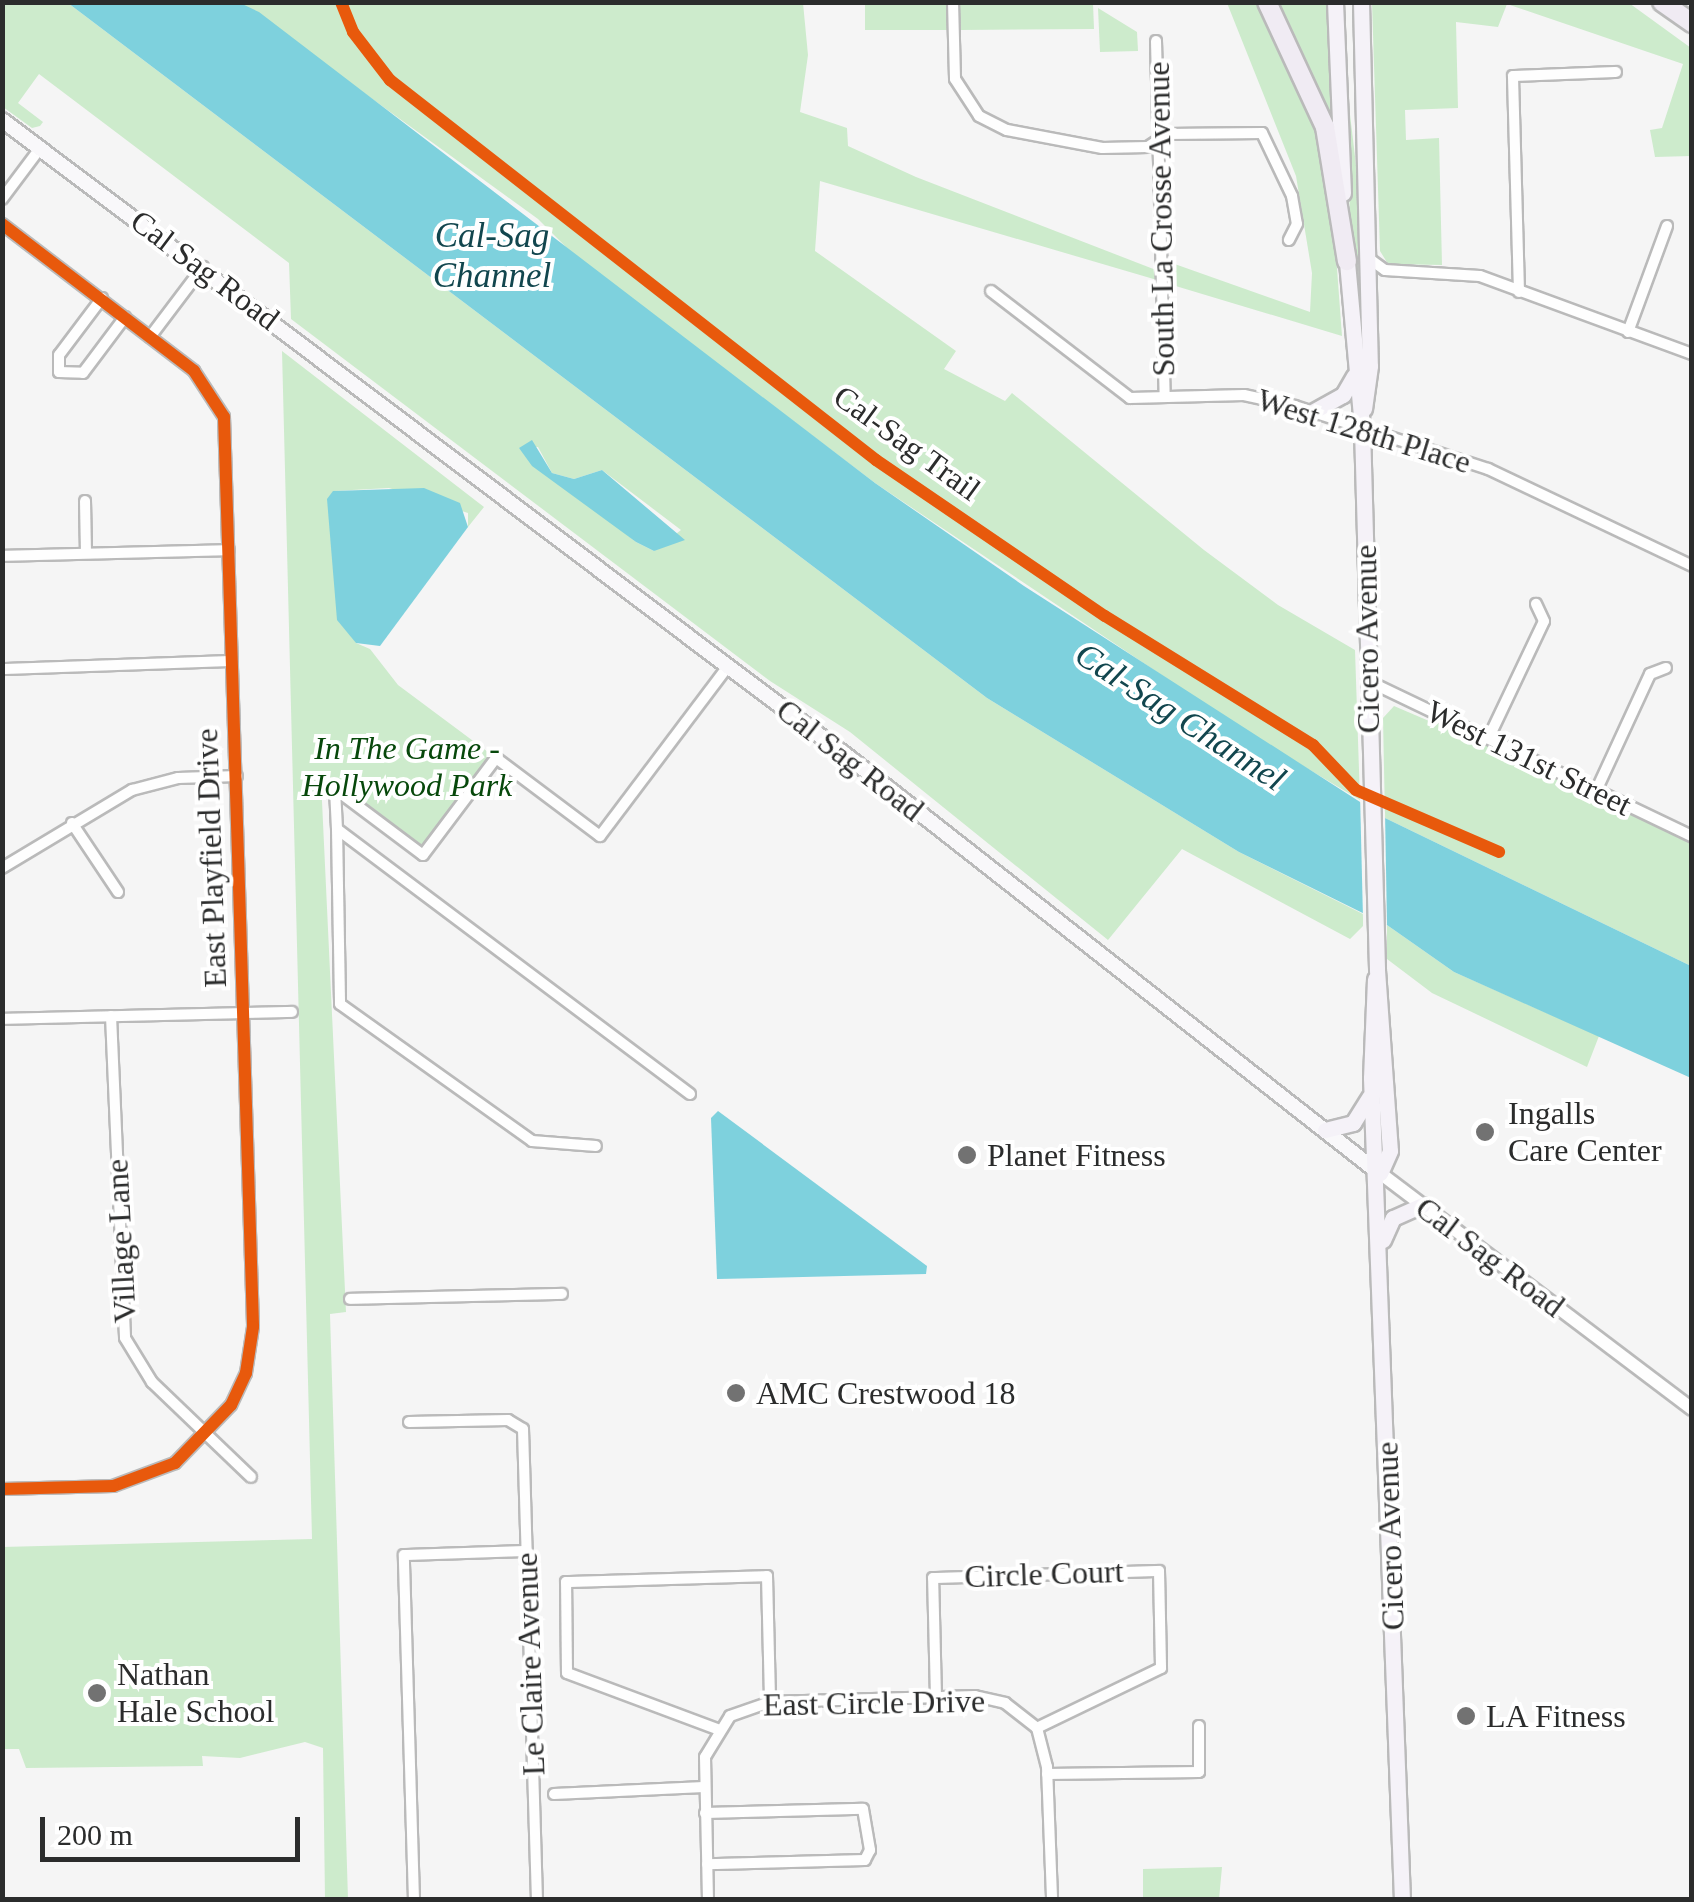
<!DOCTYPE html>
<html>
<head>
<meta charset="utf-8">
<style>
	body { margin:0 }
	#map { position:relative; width:1694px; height:1902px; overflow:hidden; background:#f5f5f5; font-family:"Times New Roman",serif }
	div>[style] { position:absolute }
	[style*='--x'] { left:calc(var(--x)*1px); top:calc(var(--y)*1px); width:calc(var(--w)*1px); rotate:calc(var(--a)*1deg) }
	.green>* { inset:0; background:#cdebcc }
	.water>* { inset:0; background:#7ed1dd }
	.pier>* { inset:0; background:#f5f5f5 }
	.roads { filter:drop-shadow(2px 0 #bababa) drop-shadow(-2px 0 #bababa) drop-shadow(0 2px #bababa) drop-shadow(0 -2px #bababa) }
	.minor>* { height:10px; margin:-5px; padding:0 5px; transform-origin:5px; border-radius:5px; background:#fefefe }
	.tertiary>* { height:12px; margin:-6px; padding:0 6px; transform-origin:6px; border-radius:6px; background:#fefefe }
	.secondary>* { height:14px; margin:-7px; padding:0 7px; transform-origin:7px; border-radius:7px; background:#f9f8fa }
	.primary>* { height:15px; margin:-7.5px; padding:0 7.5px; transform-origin:7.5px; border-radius:7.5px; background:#f5f2f8 }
	.motorway>* { height:18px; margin:-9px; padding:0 9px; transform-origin:9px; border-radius:9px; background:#f0ebf3 }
	.cycleway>* { height:12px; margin:-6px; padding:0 6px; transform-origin:6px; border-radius:6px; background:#e8590c }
	.dots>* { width:28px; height:28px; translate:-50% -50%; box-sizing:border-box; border:5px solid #fff; border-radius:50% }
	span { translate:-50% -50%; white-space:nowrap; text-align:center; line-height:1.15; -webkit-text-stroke:8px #fff; paint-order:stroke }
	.street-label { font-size:32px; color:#2b2c2c }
	.park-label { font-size:32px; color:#07480b; font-style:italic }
	.poi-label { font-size:32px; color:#2b2c2c }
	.left { translate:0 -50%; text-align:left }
	.water-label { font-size:35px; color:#12464e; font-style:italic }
	.frame { position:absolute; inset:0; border:5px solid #2b2c2c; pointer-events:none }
	.scale { position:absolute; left:40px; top:1817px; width:260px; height:45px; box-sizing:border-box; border:5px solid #2b2c2c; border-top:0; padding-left:12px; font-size:30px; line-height:35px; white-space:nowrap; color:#2b2c2c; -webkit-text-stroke:8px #fff; paint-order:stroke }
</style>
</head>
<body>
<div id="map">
	<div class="green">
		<div style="clip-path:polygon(evenodd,2px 3px,68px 3px,987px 698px,1239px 852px,1363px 914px,1363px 926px,1350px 939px,1182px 849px,1108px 940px,850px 732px,770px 681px,291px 319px,289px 263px,39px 74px,18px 103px,43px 122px,40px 126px,32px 128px,3px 107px,2px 3px,538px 447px,552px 473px,574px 479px,602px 470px,681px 530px,654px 551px,636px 542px,519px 448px,538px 447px)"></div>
		<div style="clip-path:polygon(240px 3px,803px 3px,808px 55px,800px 112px,847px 128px,848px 146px,916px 177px,1156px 270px,1157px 280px,820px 181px,815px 251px,956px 351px,944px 369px,1005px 401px,1012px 393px,1204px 550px,1278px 605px,1355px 650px,1360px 800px,1248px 733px,875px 483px,575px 256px,538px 219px)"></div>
		<div style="clip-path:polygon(865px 3px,949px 3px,948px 30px,865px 30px)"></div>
		<div style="clip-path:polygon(959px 3px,1093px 3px,1094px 29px,960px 30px)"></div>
		<div style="clip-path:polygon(1227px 3px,1259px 3px,1315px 117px,1330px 174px,1342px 336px,1169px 284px,1169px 262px,1310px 312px,1312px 273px,1296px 176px)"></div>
		<div style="clip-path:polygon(1272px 3px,1329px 3px,1334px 135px)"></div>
		<div style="clip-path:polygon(1372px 3px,1629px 3px,1691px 48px,1691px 156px,1655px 157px,1650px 130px,1662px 128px,1683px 64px,1507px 4px,1498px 27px,1456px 22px,1458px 108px,1405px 110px,1406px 140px,1439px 138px,1442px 265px,1388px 264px,1380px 251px)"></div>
		<div style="clip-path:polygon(1098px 8px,1137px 32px,1138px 51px,1100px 52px)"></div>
		<div style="clip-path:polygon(1345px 72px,1356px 165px,1361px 359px,1353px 304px)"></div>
		<div style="clip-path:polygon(282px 351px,484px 507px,468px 527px,468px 513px,389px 488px,334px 491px,356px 643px,370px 649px,398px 685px,496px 758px,423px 855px,321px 780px,346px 1312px,330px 1314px,348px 1899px,325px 1899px,323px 1748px,305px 1742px,240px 1758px,202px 1756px,203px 1766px,26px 1768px,19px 1749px,3px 1749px,2px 1547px,312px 1539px)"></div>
		<div style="clip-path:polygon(1394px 706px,1436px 724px,1441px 715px,1691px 841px,1691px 966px,1385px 818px,1383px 718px)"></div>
		<div style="clip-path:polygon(1387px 925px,1454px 972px,1599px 1036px,1587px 1067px,1432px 993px,1387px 959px)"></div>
		<div style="clip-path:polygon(1222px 1867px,1219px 1899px,1143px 1899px,1143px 1869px)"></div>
	</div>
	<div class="water">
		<div style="clip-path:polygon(68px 3px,240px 3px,259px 12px,875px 483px,1024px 586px,1385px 818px,1691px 966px,1691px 1078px,1454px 972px,1387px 925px,1239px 852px,987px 698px)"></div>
		<div style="clip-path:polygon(532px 440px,552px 473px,574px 479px,602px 470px,685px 540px,654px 551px,636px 542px,532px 466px,519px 448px)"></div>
		<div style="clip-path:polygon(424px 488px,460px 503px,468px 527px,380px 646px,356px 643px,337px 620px,327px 499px,333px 491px)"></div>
		<div style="clip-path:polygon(718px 1111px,927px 1266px,926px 1274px,717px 1279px,711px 1118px)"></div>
	</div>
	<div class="pier">
		<div style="clip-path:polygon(1360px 794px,1385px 812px,1387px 925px,1363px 919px)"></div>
	</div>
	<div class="roads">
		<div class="minor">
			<div style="--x:953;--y:2;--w:77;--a:88.5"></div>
			<div style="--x:955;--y:79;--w:44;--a:57"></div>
			<div style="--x:979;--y:116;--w:31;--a:27"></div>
			<div style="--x:1007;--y:130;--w:97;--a:10.7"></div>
			<div style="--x:1102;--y:148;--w:46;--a:-1.2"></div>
			<div style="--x:1148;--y:147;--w:23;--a:-34"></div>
			<div style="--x:1167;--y:134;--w:95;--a:-0.6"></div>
			<div style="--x:1262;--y:133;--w:70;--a:64.5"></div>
			<div style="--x:1292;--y:196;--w:28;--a:80"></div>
			<div style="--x:1297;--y:224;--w:18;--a:117"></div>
			<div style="--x:1156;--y:41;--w:356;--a:88.6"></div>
			<div style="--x:2;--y:199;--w:65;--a:-53.1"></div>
			<div style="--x:2;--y:224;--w:242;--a:37.4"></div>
			<div style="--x:194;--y:371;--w:55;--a:56.9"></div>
			<div style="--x:224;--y:417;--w:910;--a:88.17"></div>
			<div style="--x:253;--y:1327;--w:47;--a:98.7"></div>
			<div style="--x:246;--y:1373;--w:35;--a:115"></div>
			<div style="--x:231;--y:1405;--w:81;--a:134"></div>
			<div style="--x:175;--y:1463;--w:66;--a:159.6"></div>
			<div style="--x:113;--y:1486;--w:111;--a:178.5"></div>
			<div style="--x:1367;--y:257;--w:22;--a:36"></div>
			<div style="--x:1385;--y:270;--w:95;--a:3.6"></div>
			<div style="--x:1480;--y:276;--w:226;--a:20.2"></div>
			<div style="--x:991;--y:291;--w:175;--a:37.6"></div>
			<div style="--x:1130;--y:398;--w:114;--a:-1.5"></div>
			<div style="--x:1244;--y:395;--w:52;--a:12.2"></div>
			<div style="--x:1295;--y:406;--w:203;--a:18.1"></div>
			<div style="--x:1488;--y:469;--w:226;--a:25.4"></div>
			<div style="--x:1519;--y:292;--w:216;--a:-91.6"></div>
			<div style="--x:1513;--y:76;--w:103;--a:-2.2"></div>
			<div style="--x:102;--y:298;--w:71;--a:127"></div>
			<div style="--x:59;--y:355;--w:17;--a:90"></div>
			<div style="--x:59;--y:372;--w:24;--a:2"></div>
			<div style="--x:83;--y:373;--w:70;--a:-53.1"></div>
			<div style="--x:1628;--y:332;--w:113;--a:-69.8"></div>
			<div style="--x:150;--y:337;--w:88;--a:-52.9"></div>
			<div style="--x:85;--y:501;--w:52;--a:88.9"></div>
			<div style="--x:2;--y:556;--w:227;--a:-1.5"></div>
			<div style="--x:2;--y:669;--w:230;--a:-2"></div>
			<div style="--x:1368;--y:681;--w:359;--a:25.6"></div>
			<div style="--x:1489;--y:737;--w:128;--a:-64.6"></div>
			<div style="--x:1544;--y:621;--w:19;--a:-115"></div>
			<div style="--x:1596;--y:791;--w:129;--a:-65.2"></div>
			<div style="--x:1650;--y:674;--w:17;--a:-21"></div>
			<div style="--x:72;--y:823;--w:83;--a:56.3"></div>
			<div style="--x:337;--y:829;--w:175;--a:89"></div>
			<div style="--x:340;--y:1004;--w:236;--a:35.5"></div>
			<div style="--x:532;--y:1141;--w:64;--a:4.5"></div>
			<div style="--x:2;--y:868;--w:152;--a:-31"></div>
			<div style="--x:132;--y:790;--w:48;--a:-14.6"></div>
			<div style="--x:178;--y:778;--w:59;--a:-1.9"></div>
			<div style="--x:111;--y:1016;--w:322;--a:87.5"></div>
			<div style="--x:125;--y:1338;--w:52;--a:58.5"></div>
			<div style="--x:152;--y:1382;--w:137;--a:43.8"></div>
			<div style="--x:2;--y:1019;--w:290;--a:-1.4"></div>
			<div style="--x:690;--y:1094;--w:441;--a:-143.1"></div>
			<div style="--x:337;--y:829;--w:40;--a:-92.9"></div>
			<div style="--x:335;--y:789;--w:110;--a:36.9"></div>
			<div style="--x:423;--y:855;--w:121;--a:-53"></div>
			<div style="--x:496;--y:758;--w:130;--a:36.9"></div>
			<div style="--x:600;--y:836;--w:213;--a:-53"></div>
			<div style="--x:350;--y:1299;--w:212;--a:-1.4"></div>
			<div style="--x:409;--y:1422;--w:99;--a:-1.2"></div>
			<div style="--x:508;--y:1420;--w:17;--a:31"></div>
			<div style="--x:523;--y:1429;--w:471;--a:88.3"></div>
			<div style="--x:936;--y:1697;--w:119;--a:-91.4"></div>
			<div style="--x:933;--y:1578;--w:226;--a:-1.8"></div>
			<div style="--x:1159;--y:1571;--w:97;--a:88.8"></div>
			<div style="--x:1161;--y:1668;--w:138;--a:154.2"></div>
			<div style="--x:717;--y:1729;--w:160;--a:-159.5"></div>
			<div style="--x:567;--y:1673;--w:91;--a:-90.6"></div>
			<div style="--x:566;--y:1582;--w:201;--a:-1.7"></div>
			<div style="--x:767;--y:1576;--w:126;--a:88.6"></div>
			<div style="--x:1047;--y:1774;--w:152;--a:-0.8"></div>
			<div style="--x:1199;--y:1772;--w:46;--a:-90"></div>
			<div style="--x:554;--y:1794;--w:150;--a:-2.7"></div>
			<div style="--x:705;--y:1813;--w:158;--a:-1.5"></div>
			<div style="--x:863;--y:1809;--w:42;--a:80.3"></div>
			<div style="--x:870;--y:1850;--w:11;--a:117"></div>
			<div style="--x:865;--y:1860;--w:158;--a:178.5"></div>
			<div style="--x:414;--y:1900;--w:345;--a:-91.7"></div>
			<div style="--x:404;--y:1555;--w:123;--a:-1.9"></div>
			<div style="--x:708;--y:1900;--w:143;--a:-91.2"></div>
			<div style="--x:705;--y:1757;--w:48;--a:-58.6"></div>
			<div style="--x:730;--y:1716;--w:42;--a:-19.3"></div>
			<div style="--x:770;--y:1702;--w:205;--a:-1.7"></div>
			<div style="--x:975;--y:1696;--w:31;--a:13"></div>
			<div style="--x:1005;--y:1703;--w:41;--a:38"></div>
			<div style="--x:1037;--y:1728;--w:40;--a:75.6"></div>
			<div style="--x:1047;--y:1767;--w:133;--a:87.8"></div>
		</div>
		<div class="tertiary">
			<div style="--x:1380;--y:1173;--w:391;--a:37.1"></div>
		</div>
		<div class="secondary">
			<div style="--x:2;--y:120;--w:1058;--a:36.97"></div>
			<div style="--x:847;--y:756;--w:676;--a:38.09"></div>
		</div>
		<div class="primary">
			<div style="--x:1335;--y:2;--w:191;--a:87.6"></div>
			<div style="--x:1361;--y:2;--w:364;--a:88.6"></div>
			<div style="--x:1370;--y:366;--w:43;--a:97.9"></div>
			<div style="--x:1346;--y:251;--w:178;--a:84.8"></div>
			<div style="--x:1362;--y:428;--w:542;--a:88.41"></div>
			<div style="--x:1377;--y:970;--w:181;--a:85.9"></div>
			<div style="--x:1390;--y:1151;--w:24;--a:114"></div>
			<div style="--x:1312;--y:412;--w:35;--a:-29"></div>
			<div style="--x:1343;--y:395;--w:22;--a:-60"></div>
			<div style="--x:1375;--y:979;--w:99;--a:92.3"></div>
			<div style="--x:1371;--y:1078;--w:823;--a:87.84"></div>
			<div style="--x:1325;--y:1130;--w:29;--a:-14"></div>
			<div style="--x:1353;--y:1123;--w:31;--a:-58"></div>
			<div style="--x:1383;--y:1240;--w:24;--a:-66"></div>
			<div style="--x:1393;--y:1218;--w:32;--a:-24"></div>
		</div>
		<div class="motorway">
			<div style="--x:1267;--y:2;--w:138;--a:65.1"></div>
			<div style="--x:1325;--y:127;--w:136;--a:80.7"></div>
			<div style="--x:1662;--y:2;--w:37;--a:35"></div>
		</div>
	</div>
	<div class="cycleway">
		<div style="--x:341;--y:2;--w:32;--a:68"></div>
		<div style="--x:353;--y:32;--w:61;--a:52.4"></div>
		<div style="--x:390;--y:80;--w:617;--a:38.02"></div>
		<div style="--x:876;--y:460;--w:277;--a:34.3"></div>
		<div style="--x:1105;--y:616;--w:245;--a:31.8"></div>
		<div style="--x:1313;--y:745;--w:62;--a:46.3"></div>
		<div style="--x:1356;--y:790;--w:156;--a:23.4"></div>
		<div style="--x:2;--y:224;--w:242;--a:37.4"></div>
		<div style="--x:194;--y:371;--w:55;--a:56.9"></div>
		<div style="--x:224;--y:417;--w:910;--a:88.17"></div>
		<div style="--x:253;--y:1327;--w:47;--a:98.7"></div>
		<div style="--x:246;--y:1373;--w:35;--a:115"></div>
		<div style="--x:231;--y:1405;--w:81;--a:134"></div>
		<div style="--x:175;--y:1463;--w:66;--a:159.6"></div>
		<div style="--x:113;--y:1486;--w:111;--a:178.5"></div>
	</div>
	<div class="dots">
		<div style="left:1485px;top:1132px;background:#727272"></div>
		<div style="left:967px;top:1155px;background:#727272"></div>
		<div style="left:736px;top:1393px;background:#727272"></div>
		<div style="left:97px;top:1693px;background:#727272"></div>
		<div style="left:1466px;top:1716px;background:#727272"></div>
	</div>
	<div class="street-label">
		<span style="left:1161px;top:219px;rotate:-91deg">South La Crosse Avenue</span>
		<span style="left:205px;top:270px;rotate:37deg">Cal Sag Road</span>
		<span style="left:1364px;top:431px;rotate:17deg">West 128th Place</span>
		<span style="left:907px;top:443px;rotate:36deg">Cal-Sag Trail</span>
		<span style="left:1367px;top:639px;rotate:-91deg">Cicero Avenue</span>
		<span style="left:1529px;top:758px;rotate:26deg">West 131st Street</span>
		<span style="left:850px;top:760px;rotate:38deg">Cal Sag Road</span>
		<span style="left:211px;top:858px;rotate:-92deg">East Playfield Drive</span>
		<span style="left:121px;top:1241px;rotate:-93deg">Village Lane</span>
		<span style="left:1490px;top:1257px;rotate:37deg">Cal Sag Road</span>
		<span style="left:1390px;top:1536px;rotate:-92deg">Cicero Avenue</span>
		<span style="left:1044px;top:1574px;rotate:-2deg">Circle Court</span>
		<span style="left:530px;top:1664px;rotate:-92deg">Le Claire Avenue</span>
		<span style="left:874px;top:1703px;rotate:-1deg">East Circle Drive</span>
	</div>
	<div class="park-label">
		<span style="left:407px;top:767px">In The Game -<br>Hollywood Park</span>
	</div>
	<div class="poi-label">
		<span class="left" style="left:1508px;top:1132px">Ingalls<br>Care Center</span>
		<span class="left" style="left:987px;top:1155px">Planet Fitness</span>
		<span class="left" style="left:756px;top:1393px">AMC Crestwood 18</span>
		<span class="left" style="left:117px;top:1693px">Nathan<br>Hale School</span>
		<span class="left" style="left:1486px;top:1716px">LA Fitness</span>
	</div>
	<div class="water-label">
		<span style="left:492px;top:256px">Cal-Sag<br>Channel</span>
		<span style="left:1180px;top:717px;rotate:33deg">Cal-Sag Channel</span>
	</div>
	<div class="frame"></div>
	<div class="scale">200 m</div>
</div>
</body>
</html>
